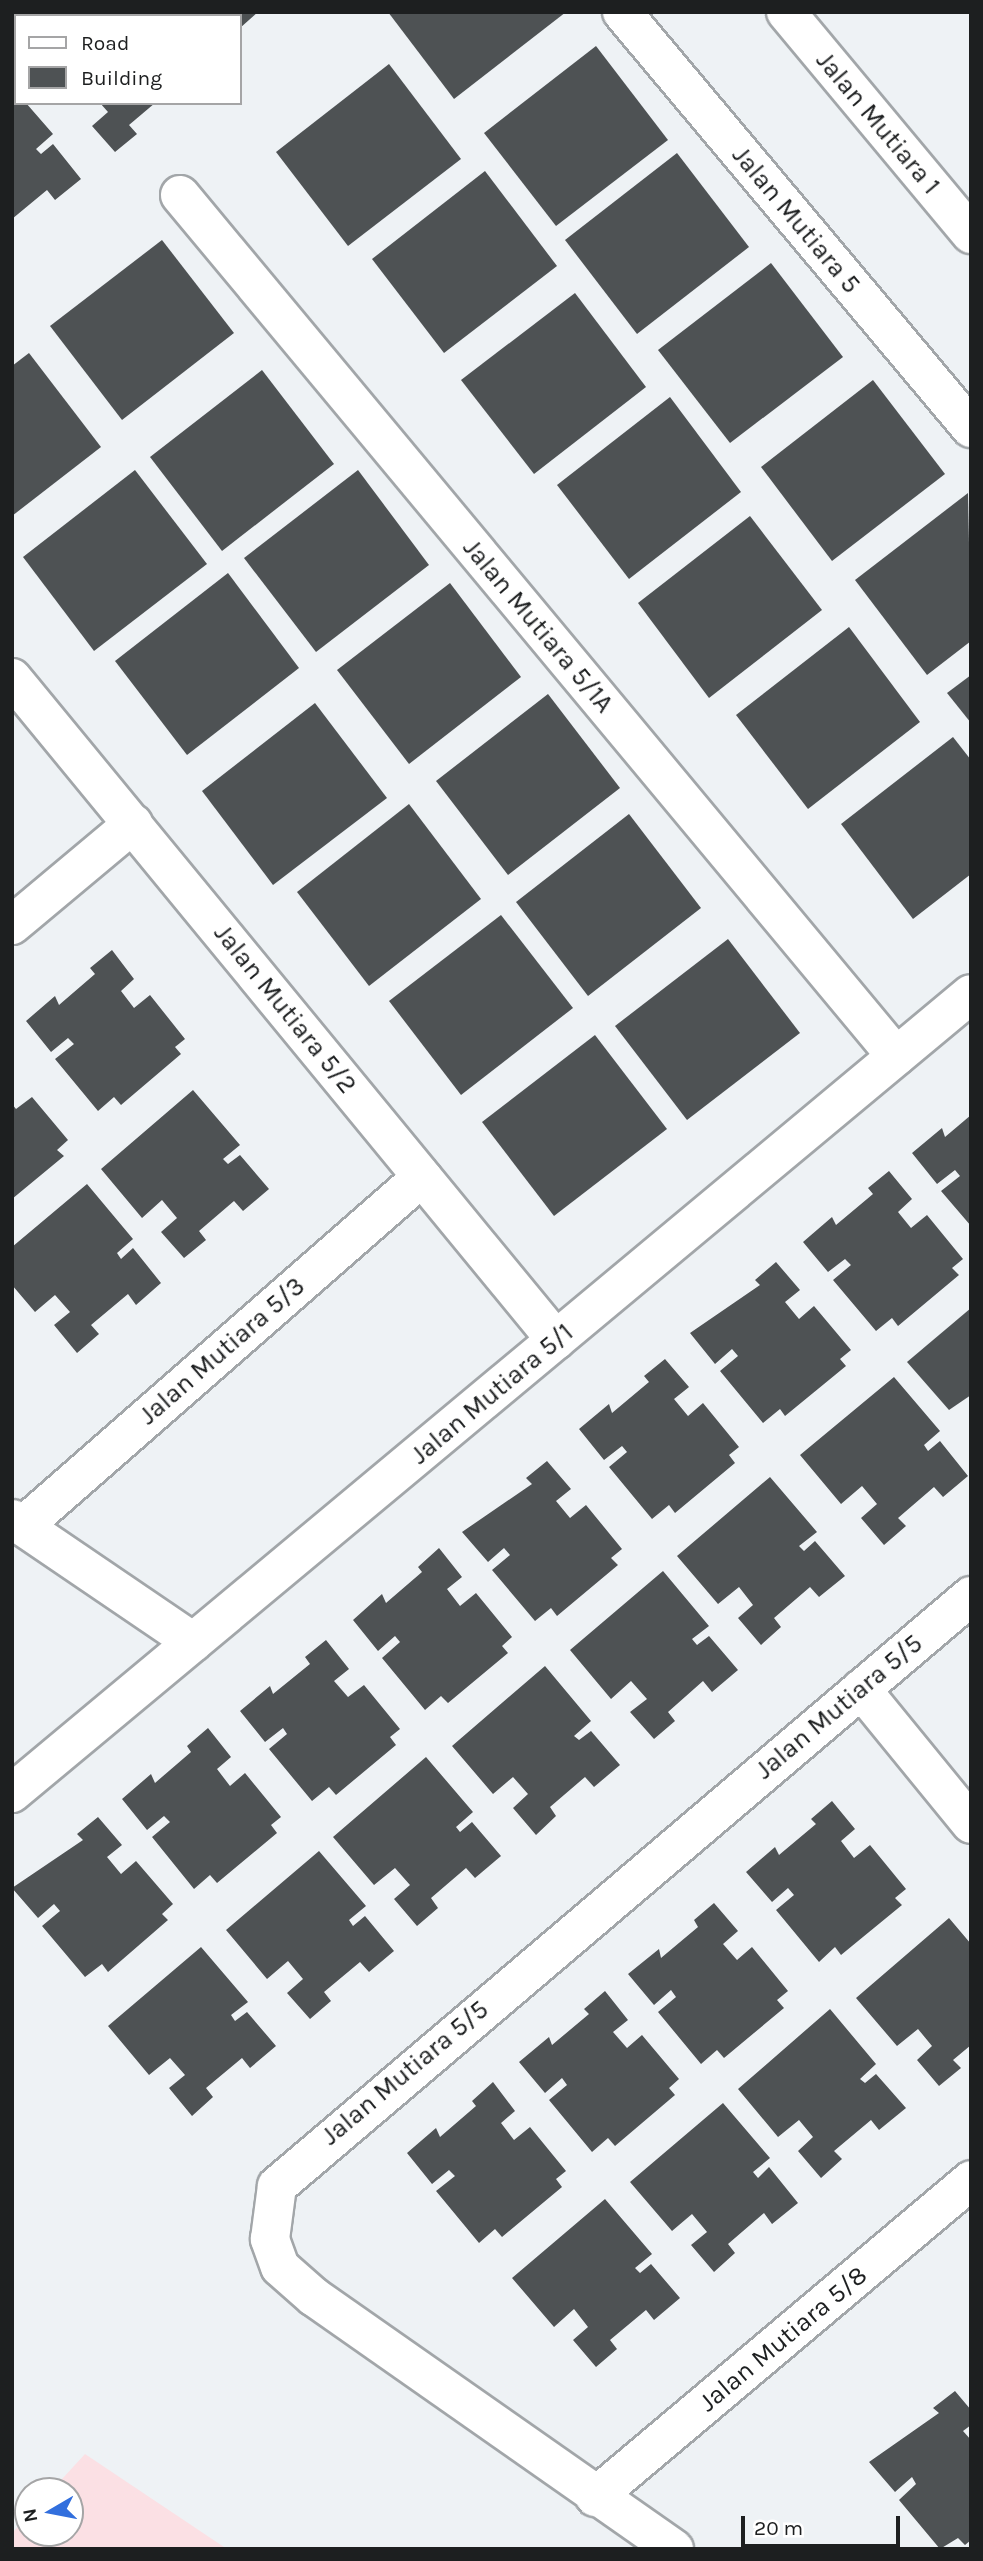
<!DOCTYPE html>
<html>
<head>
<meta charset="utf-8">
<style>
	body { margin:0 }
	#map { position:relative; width:983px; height:2561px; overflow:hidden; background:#eef2f5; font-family:Karla,sans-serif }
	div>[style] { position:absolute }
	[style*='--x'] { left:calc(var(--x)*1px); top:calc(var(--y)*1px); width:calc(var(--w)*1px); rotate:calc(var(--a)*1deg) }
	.education>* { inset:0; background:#fbe0e4 }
	.building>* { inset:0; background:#4e5254 }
	.roads { filter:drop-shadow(2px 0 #a2a6a9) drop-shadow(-2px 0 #a2a6a9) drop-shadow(0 2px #a2a6a9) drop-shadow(0 -2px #a2a6a9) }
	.street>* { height:38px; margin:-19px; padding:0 19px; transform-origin:19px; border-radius:19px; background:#fff }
	.secondary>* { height:38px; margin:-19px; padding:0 19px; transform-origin:19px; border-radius:19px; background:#fff }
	span { translate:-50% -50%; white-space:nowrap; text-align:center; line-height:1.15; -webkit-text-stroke:7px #fff; paint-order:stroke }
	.street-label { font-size:26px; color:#1d1f20 }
	.frame { position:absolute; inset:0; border:14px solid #1d1f20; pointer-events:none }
	.legend { position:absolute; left:14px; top:14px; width:228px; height:91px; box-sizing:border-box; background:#fff; border:2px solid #a5a5a6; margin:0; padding:9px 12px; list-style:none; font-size:21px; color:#1d1f20 }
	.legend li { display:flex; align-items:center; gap:14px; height:35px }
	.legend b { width:35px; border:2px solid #a5a5a6 }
	.north { position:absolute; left:14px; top:2477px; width:70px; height:70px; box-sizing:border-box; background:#fff; border:2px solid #a5a5a6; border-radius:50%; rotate:260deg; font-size:19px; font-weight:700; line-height:28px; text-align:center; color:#1d1f20 }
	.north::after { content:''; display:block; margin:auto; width:24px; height:32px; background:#326fdd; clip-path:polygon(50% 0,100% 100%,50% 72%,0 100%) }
	.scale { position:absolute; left:741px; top:2516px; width:159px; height:32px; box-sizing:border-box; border:4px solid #1d1f20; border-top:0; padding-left:9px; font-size:21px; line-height:24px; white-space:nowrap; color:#1d1f20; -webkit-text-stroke:5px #fff; paint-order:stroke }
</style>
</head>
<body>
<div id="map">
	<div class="education">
		<div style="clip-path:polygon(85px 2454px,227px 2549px,12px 2549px,12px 2533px,28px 2516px,28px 2533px,70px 2533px,70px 2491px,51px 2491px)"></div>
	</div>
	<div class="building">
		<div style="clip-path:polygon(91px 12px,148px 12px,151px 16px,87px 16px)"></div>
		<div style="clip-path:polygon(209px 12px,258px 12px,240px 28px,240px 16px)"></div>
		<div style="clip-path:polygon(388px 12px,566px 12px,454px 99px)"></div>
		<div style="clip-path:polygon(596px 46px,668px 140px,556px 226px,484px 133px)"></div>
		<div style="clip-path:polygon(389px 64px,461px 159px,348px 246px,276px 152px)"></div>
		<div style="clip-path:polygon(12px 87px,16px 103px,26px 103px,53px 134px,36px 149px,41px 154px,53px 144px,81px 179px,55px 200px,47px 190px,12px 219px)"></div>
		<div style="clip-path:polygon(100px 103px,155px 103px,129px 125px,137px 134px,115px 152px,92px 126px,108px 112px)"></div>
		<div style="clip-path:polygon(677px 153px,749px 247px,637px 334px,565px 240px)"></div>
		<div style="clip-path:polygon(485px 171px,557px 266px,444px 353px,372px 259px)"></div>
		<div style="clip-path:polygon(162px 240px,234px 333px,122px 420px,50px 326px)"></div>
		<div style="clip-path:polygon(771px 263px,843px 357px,730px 443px,658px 350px)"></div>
		<div style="clip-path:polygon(575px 293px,646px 387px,534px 474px,461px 380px)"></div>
		<div style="clip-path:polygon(29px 353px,101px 447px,12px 516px,12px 366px)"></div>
		<div style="clip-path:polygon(262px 370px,334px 464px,222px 551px,150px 457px)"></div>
		<div style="clip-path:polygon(873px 380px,945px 474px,832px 561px,761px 467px)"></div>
		<div style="clip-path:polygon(670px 397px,741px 492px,629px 579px,557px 485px)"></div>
		<div style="clip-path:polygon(135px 470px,207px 564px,94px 651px,23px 557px)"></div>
		<div style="clip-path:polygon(358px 470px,429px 565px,316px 652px,244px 558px)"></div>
		<div style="clip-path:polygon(968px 493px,971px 641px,927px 675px,855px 580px)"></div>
		<div style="clip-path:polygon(750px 516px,822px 610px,709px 698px,638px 603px)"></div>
		<div style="clip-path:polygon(228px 573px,299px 668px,187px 755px,115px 661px)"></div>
		<div style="clip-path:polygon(450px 583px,521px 677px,409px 764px,337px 670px)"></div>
		<div style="clip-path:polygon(849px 627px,920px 722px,808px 809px,736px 715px)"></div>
		<div style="clip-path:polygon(971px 675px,971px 723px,947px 693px)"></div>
		<div style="clip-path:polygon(548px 694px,620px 788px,508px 875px,436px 781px)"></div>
		<div style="clip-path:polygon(315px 703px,387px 798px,273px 885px,202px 791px)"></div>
		<div style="clip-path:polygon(953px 737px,971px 760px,971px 874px,913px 919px,841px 824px)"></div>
		<div style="clip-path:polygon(409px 804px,481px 899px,369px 986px,297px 892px)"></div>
		<div style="clip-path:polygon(629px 814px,701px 908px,588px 996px,516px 902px)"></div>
		<div style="clip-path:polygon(501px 915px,573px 1008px,461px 1095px,389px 1001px)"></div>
		<div style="clip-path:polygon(728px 939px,800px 1033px,687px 1120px,615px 1026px)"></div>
		<div style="clip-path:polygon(112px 950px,134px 979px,121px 991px,134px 1008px,150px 995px,185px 1039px,175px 1047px,181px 1054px,121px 1105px,114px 1097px,98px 1111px,55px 1059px,74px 1044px,68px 1038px,51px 1052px,26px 1021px,55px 996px,59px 1005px,95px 974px,90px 968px)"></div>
		<div style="clip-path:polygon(595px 1035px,667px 1129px,554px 1216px,482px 1122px)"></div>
		<div style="clip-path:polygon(193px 1090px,240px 1145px,223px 1159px,228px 1164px,240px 1155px,269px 1189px,243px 1211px,234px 1201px,199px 1231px,206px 1240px,184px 1258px,161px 1232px,177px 1218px,162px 1200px,142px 1218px,101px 1169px)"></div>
		<div style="clip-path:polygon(32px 1097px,68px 1140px,57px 1150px,64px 1156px,12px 1199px,12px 1104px,16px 1109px)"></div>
		<div style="clip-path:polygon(971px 1115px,971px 1226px,941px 1191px,960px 1176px,955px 1170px,937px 1184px,912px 1153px,942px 1128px,945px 1137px)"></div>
		<div style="clip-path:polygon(889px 1171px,912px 1199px,898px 1212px,911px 1228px,927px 1215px,963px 1259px,952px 1268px,959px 1275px,898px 1326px,892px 1318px,876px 1331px,833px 1280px,851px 1265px,845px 1259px,828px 1272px,803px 1242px,832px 1217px,836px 1225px,873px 1194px,868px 1188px)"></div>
		<div style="clip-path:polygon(87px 1184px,133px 1239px,117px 1253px,121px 1259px,133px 1248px,161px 1283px,136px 1305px,128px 1294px,91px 1325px,99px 1334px,77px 1353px,54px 1325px,70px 1312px,55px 1295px,35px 1312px,12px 1285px,12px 1247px)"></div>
		<div style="clip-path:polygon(776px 1262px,800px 1290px,785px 1302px,799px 1319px,814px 1306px,851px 1350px,840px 1359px,846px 1366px,785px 1416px,780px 1409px,763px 1423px,720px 1371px,738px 1356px,732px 1349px,715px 1364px,690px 1333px,760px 1285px,755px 1280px)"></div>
		<div style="clip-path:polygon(971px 1308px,971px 1395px,949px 1410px,907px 1362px)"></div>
		<div style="clip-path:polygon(665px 1359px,689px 1387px,674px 1399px,688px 1416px,703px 1403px,739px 1447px,729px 1455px,735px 1463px,675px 1513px,669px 1505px,652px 1519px,609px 1467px,627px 1452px,622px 1446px,604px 1460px,579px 1429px,609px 1404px,612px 1413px,649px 1382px,644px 1376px)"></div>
		<div style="clip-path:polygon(894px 1377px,940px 1431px,924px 1445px,928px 1451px,940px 1441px,968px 1476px,943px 1497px,934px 1487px,898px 1518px,906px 1526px,884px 1545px,861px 1518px,877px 1504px,862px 1486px,841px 1504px,800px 1455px)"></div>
		<div style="clip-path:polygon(547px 1461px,571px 1489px,556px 1501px,570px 1518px,586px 1505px,622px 1549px,611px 1558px,618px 1565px,557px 1616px,551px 1608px,535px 1621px,492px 1570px,510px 1555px,504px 1548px,488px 1562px,462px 1532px,532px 1484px,526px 1478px)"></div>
		<div style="clip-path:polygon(770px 1477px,817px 1532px,799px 1546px,804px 1551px,815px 1541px,845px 1576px,819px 1597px,810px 1587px,774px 1618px,781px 1627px,761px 1645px,738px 1618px,753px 1605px,739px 1587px,718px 1604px,677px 1556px)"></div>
		<div style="clip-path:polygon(439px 1548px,462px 1577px,447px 1589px,460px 1606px,476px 1593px,512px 1637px,502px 1646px,508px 1653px,448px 1703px,441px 1696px,425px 1710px,382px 1658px,400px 1642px,395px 1636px,378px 1651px,353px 1620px,382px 1594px,386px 1603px,422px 1572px,418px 1567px)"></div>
		<div style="clip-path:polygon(663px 1571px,709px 1626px,692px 1639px,697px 1645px,709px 1636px,738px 1670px,712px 1692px,703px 1681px,668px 1712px,675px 1721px,654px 1739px,630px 1712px,647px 1699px,631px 1681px,611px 1699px,570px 1650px)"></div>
		<div style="clip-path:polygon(326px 1640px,349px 1669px,334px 1681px,348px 1697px,364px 1685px,400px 1729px,390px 1737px,396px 1745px,336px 1795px,329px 1787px,312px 1801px,269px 1749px,287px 1734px,283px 1728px,265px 1742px,240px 1711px,270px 1686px,273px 1694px,310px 1664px,305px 1657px)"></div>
		<div style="clip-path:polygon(545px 1666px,591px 1721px,574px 1736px,579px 1740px,591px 1731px,620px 1765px,594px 1787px,585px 1777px,550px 1807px,556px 1816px,536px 1835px,513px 1808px,528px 1794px,513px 1777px,493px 1794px,452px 1746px)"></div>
		<div style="clip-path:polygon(208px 1728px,231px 1757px,217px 1769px,230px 1786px,245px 1773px,281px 1817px,271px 1825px,277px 1833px,217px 1883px,210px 1875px,194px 1889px,152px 1837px,170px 1822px,164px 1816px,147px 1830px,122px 1799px,151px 1774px,155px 1783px,191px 1752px,187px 1746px)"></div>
		<div style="clip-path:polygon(426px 1757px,473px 1812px,456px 1827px,460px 1832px,472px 1822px,501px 1856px,475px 1878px,466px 1868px,431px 1898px,438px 1908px,417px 1926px,394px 1899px,410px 1885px,395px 1868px,374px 1885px,333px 1837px)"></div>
		<div style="clip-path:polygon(832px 1801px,855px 1829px,841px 1841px,854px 1858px,870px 1845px,906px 1889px,895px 1898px,902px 1905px,841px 1955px,835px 1947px,819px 1962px,776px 1910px,794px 1895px,788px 1888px,772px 1902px,746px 1872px,775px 1847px,779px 1855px,816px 1824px,811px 1819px)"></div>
		<div style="clip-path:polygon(98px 1817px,122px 1845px,107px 1857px,121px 1874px,136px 1861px,173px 1904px,162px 1914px,168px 1920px,108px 1972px,102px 1964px,85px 1977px,42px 1926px,60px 1911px,54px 1904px,38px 1918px,12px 1888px,83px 1840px,77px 1834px)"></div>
		<div style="clip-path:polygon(319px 1851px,366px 1906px,349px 1920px,353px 1926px,365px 1916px,394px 1951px,369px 1972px,360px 1962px,324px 1992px,331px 2001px,310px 2019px,287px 1993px,303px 1979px,288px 1961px,267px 1979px,226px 1930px)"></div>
		<div style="clip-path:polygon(714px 1903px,738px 1931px,723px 1944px,737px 1960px,752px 1947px,788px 1991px,777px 2000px,784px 2008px,724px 2058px,717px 2050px,701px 2064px,658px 2012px,676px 1997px,671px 1990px,654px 2005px,628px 1974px,659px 1949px,661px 1958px,698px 1927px,694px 1920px)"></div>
		<div style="clip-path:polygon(949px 1918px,971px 1944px,971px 2045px,953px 2060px,961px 2068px,939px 2086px,917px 2060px,932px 2046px,918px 2029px,897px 2046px,856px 1998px)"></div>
		<div style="clip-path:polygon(201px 1947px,248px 2002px,231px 2015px,235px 2021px,247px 2012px,276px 2046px,250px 2068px,242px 2058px,206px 2088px,213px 2097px,192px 2116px,169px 2088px,185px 2075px,170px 2058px,149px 2075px,108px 2026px)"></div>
		<div style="clip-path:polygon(605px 1991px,628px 2020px,613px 2032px,627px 2048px,642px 2035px,679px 2079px,669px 2088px,675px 2095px,615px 2146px,608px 2138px,592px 2152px,549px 2100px,567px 2085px,562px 2078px,545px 2093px,519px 2062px,549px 2037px,552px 2045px,589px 2014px,584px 2009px)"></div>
		<div style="clip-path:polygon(830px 2009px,876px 2064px,860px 2079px,865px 2083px,876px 2074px,906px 2108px,879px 2130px,871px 2120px,834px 2151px,842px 2159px,821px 2178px,798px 2151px,813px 2137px,799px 2120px,778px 2137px,738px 2089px)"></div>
		<div style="clip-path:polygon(493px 2082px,515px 2111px,501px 2123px,514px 2140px,530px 2127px,566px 2171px,556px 2179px,562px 2187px,502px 2237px,495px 2229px,479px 2243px,436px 2191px,455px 2176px,449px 2170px,432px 2184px,407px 2153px,436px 2128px,440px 2137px,476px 2106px,472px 2101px)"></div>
		<div style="clip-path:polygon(723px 2103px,770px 2158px,753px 2172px,758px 2178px,769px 2167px,798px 2203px,772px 2224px,764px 2213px,728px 2244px,735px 2253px,714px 2272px,691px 2245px,707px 2232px,692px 2214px,672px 2231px,630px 2182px)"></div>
		<div style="clip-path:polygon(605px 2199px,652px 2254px,635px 2268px,640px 2273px,651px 2264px,680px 2298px,654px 2320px,646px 2310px,610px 2340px,617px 2349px,596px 2367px,573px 2340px,588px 2327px,574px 2309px,554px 2327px,512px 2278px)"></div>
		<div style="clip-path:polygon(955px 2391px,971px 2410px,971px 2425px,963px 2431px,971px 2440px,971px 2540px,965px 2545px,958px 2538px,940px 2549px,899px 2500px,916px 2484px,912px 2477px,895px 2492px,869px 2462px,939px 2413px,933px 2408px)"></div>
	</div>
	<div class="roads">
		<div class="street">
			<div style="--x:622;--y:12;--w:543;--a:50.01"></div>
			<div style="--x:180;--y:195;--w:1120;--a:50.25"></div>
			<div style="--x:12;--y:678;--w:857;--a:50.59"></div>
			<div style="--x:12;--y:925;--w:158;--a:-39.9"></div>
			<div style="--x:12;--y:1519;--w:219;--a:34.2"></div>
			<div style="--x:23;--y:1526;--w:530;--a:-41.18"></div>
			<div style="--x:861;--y:1689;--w:174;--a:50.8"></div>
			<div style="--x:12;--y:1793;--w:1248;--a:-39.8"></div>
			<div style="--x:595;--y:2497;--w:492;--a:-40.1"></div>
			<div style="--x:674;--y:2549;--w:439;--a:-145"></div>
			<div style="--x:314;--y:2297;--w:45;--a:-138.6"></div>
			<div style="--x:280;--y:2267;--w:30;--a:-110"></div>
			<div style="--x:270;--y:2239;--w:53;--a:-82.5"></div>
			<div style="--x:277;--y:2186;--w:911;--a:-40.37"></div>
		</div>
		<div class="secondary">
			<div style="--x:786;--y:12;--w:289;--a:50.2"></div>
		</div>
	</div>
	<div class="street-label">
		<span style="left:878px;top:123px;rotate:50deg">Jalan Mutiara 1</span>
		<span style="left:796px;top:220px;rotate:50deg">Jalan Mutiara 5</span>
		<span style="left:538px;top:626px;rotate:50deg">Jalan Mutiara 5/1A</span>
		<span style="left:285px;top:1009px;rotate:51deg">Jalan Mutiara 5/2</span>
		<span style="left:222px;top:1351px;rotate:-41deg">Jalan Mutiara 5/3</span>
		<span style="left:492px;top:1394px;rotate:-40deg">Jalan Mutiara 5/1</span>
		<span style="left:839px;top:1707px;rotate:-40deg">Jalan Mutiara 5/5</span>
		<span style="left:405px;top:2073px;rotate:-40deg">Jalan Mutiara 5/5</span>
		<span style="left:783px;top:2339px;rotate:-40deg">Jalan Mutiara 5/8</span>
	</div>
	<div class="frame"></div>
	<ul class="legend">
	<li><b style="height:9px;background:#fff"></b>Road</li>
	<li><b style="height:19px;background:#4e5254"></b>Building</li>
	</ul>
	<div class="north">N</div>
	<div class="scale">20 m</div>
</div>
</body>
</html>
